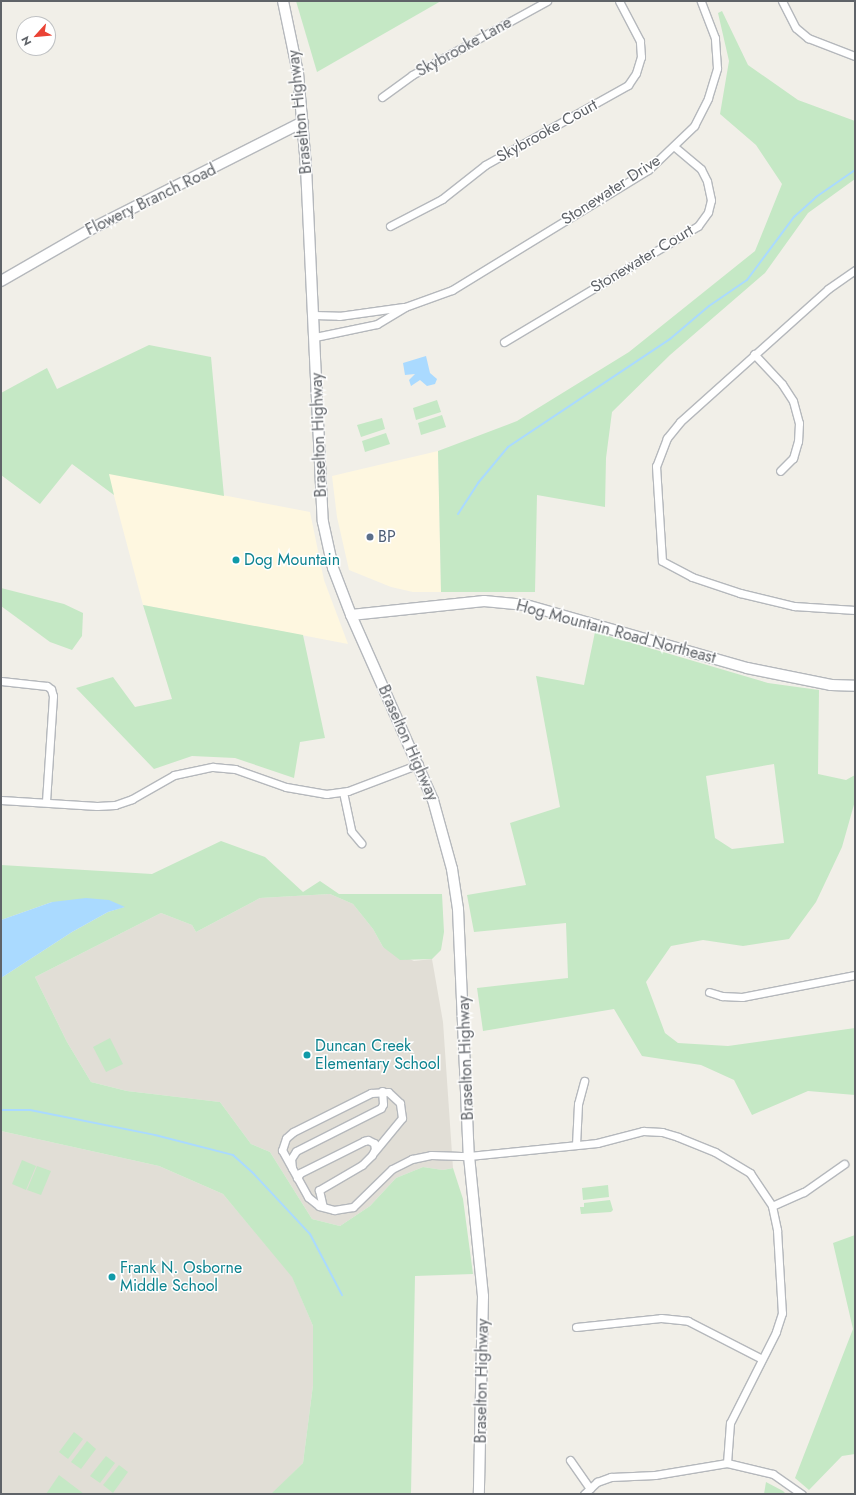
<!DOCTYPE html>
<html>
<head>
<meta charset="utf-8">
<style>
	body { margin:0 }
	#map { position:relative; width:856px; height:1495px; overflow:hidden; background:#f1efe8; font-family:Jost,sans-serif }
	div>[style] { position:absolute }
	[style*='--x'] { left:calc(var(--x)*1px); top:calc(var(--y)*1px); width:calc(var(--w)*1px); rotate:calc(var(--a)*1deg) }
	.commercial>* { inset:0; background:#fef7e0 }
	.education>* { inset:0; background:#e1ded6 }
	.green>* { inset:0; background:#c5e8c5 }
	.water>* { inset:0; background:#aadaff }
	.stream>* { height:2px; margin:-1px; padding:0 1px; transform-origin:1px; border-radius:1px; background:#aadaff }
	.roads { filter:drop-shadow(1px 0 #b5b8bc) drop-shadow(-1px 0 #b5b8bc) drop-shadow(0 1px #b5b8bc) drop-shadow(0 -1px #b5b8bc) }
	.street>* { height:7px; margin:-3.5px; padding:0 3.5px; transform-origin:3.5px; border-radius:3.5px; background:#fff }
	.secondary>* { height:10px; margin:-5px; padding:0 5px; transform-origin:5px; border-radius:5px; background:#fff }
	.dots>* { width:11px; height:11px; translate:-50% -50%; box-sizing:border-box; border:2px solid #fff; border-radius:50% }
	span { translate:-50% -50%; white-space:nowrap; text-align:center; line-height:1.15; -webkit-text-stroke:3px #fff; paint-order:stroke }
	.street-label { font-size:16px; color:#5f6368 }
	.service-label { font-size:16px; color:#4e5e75 }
	.left { translate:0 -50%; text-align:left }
	.culture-label { font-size:16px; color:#0d838f }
	.frame { position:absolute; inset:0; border:2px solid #5f6368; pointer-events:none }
	.north { position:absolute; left:16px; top:16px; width:40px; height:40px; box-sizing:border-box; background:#fff; border:1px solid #bfc1c3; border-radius:50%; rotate:243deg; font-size:11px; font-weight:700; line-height:16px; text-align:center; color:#5f6368 }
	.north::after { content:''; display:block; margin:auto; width:14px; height:18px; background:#ea4335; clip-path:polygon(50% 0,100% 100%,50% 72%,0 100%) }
</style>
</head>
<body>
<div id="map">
	<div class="commercial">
		<div style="clip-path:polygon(438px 451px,441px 592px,413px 592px,391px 587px,349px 570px,337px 517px,332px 476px)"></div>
		<div style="clip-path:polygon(108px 473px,310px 512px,324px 580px,348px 644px,143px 605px)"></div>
	</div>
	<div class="education">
		<div style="clip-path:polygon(330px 894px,353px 904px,373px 929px,383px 947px,414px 961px,432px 959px,443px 1022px,453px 1168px,443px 1170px,423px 1167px,396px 1178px,370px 1206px,340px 1226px,312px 1219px,270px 1152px,251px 1144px,220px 1102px,127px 1091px,91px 1082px,67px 1042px,35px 977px,161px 913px,192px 925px,196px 932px,260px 898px)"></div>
		<div style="clip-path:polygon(1px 1131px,159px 1166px,223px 1194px,292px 1276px,313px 1326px,313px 1385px,303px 1463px,272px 1494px,1px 1494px)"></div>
	</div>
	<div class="green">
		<div style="clip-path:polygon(296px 1px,441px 1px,317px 72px)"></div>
		<div style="clip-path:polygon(722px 11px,748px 65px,798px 100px,855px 121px,855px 179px,808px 213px,765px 273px,670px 355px,612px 412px,606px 458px,605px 507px,537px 495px,535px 592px,441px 592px,438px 451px,517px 421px,629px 352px,755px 251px,782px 184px,756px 145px,720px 114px,729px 61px,718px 13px)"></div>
		<div style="clip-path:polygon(149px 345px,211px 357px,224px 496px,109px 474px,114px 495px,72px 464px,40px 504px,1px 475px,1px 393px,47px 368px,57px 389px)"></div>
		<div style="clip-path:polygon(437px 400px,441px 412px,416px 420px,413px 408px)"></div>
		<div style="clip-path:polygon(442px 415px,446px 427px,421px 435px,418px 423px)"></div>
		<div style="clip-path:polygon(382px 418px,385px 429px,361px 437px,357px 425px)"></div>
		<div style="clip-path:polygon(386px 433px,390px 444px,365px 452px,362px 441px)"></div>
		<div style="clip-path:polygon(1px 588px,64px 604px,83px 613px,82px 636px,72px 650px,50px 642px,1px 606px)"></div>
		<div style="clip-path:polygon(143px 605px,303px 635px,325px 738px,300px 742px,294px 778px,235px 758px,192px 756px,154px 769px,76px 688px,113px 677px,135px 707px,172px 699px)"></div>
		<div style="clip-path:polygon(evenodd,595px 632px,768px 683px,819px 690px,818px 774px,846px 780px,855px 775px,855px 801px,842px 847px,816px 902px,789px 939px,743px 946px,703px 940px,671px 946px,646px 982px,665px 1033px,678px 1043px,728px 1046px,855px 1028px,855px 1095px,808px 1091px,752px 1115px,734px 1080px,701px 1065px,642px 1056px,614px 1009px,483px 1031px,477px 988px,568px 978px,566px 923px,474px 932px,467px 895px,526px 885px,510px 823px,560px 807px,536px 676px,584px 685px,595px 632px,774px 764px,784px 843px,732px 849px,715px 838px,706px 776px,774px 764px)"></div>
		<div style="clip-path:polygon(221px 841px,265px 857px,303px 892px,320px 881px,339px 894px,442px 894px,444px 932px,441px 950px,432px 959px,400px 960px,383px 947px,373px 929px,353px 904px,330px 894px,260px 898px,196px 932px,192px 925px,161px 913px,35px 977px,67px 1042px,91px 1082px,127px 1091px,220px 1102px,251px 1144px,270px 1152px,312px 1219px,340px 1226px,370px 1206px,396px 1178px,423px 1167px,443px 1170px,453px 1168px,463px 1199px,473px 1274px,415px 1276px,411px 1494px,271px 1494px,303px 1463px,313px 1385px,313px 1326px,292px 1277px,223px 1194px,159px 1166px,1px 1131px,1px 978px,72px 932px,108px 912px,124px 907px,52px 902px,1px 920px,1px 865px,152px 874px)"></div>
		<div style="clip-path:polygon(110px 1038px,123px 1064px,106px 1072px,93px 1047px)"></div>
		<div style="clip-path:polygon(22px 1160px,36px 1166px,26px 1190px,12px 1184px)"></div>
		<div style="clip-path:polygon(37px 1166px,51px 1171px,41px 1195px,27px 1190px)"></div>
		<div style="clip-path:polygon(608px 1185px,609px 1197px,583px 1200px,582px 1188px)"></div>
		<div style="clip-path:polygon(610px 1200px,613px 1210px,611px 1212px,581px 1214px,580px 1207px,584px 1207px,584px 1203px)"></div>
		<div style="clip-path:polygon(855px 1235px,855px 1454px,842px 1456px,809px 1490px,795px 1478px,853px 1329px,833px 1243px)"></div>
		<div style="clip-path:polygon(74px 1432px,83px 1439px,68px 1459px,59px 1452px)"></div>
		<div style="clip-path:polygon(87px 1441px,96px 1449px,81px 1469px,71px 1462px)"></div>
		<div style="clip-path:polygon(106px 1456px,115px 1463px,100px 1483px,90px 1476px)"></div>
		<div style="clip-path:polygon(119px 1465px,128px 1472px,113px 1493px,103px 1485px)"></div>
		<div style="clip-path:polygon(59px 1475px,84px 1494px,46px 1494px)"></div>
		<div style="clip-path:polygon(766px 1482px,783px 1491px,786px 1494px,764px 1494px)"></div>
	</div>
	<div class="water">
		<div style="clip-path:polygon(426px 356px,430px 373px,437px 379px,435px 384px,427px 386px,420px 380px,411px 386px,409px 380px,415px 374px,405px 375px,403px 363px)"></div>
		<div style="clip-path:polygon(86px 898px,109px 900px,125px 907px,108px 912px,72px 932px,1px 978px,1px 920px,52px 902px)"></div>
	</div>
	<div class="stream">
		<div style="--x:458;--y:514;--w:37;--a:-57"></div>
		<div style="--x:478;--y:483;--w:47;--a:-50.2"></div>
		<div style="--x:508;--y:447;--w:195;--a:-33.7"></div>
		<div style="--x:670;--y:339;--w:51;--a:-40.2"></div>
		<div style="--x:709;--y:306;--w:46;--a:-34.4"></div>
		<div style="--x:747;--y:280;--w:79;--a:-53.3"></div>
		<div style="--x:794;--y:217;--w:30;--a:-42"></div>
		<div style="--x:816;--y:197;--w:47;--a:-34.7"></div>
		<div style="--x:1;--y:1110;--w:29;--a:0"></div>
		<div style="--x:30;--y:1110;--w:127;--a:11.3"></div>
		<div style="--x:155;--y:1135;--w:81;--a:14.4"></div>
		<div style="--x:233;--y:1155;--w:25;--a:42"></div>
		<div style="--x:252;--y:1172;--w:85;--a:46.9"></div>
		<div style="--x:310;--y:1234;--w:69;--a:62.3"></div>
	</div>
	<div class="roads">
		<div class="street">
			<div style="--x:782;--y:1;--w:30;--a:63"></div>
			<div style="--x:796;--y:28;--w:16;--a:40"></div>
			<div style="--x:808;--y:38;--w:50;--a:21"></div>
			<div style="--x:382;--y:97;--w:37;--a:-36"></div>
			<div style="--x:412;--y:75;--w:154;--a:-28.7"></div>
			<div style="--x:390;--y:226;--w:59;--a:-27.4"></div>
			<div style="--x:442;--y:199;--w:55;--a:-38.3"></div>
			<div style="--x:485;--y:165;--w:164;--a:-29.2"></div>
			<div style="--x:628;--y:85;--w:14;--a:-56"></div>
			<div style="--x:636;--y:73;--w:17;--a:-73"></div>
			<div style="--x:641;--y:57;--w:16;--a:-94"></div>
			<div style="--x:640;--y:41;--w:45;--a:-117.7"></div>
			<div style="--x:855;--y:270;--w:33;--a:145"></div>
			<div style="--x:828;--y:289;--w:199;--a:138.1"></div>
			<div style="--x:680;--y:422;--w:21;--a:129"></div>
			<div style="--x:667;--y:438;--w:30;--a:111"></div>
			<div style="--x:656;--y:466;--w:95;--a:86.4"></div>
			<div style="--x:662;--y:561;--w:34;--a:28"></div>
			<div style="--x:692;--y:577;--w:51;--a:18.4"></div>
			<div style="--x:740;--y:593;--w:56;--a:13.5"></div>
			<div style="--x:794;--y:606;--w:61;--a:3.8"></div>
			<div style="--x:314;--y:315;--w:25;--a:2"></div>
			<div style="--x:339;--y:316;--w:65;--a:-8"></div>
			<div style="--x:315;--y:337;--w:63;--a:-11.8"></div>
			<div style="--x:377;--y:324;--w:33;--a:-31"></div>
			<div style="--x:405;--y:307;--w:50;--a:-19.9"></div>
			<div style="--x:452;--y:290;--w:230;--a:-31.5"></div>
			<div style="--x:648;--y:170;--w:64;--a:-43.7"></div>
			<div style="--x:694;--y:126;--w:31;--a:-63"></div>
			<div style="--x:708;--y:98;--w:31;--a:-73"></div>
			<div style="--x:717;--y:68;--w:30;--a:-94"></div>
			<div style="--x:715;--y:38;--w:40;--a:-111"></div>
			<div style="--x:504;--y:342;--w:226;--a:-30.9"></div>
			<div style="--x:698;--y:226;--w:17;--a:-54"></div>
			<div style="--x:708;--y:212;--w:12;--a:-76"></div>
			<div style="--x:711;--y:200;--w:19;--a:-102"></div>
			<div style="--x:707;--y:181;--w:13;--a:-117"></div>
			<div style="--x:701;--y:169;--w:34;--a:-140"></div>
			<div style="--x:754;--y:354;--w:41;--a:47"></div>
			<div style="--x:782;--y:384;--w:20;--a:57"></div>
			<div style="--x:793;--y:401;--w:23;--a:75"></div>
			<div style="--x:799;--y:423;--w:18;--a:93"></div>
			<div style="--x:798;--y:441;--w:18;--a:106"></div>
			<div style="--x:793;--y:458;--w:18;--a:135"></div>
			<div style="--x:1;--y:681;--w:46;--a:6.2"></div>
			<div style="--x:47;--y:686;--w:5;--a:37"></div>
			<div style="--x:51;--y:689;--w:7;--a:74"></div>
			<div style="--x:53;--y:696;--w:106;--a:93.8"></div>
			<div style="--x:343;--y:792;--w:40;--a:78"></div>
			<div style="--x:351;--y:831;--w:16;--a:50"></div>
			<div style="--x:1;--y:800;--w:96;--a:3.6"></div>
			<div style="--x:97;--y:806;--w:18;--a:-3"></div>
			<div style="--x:115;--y:805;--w:18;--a:-19"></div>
			<div style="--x:132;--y:799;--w:48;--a:-29.7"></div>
			<div style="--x:174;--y:775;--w:40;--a:-12"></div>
			<div style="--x:213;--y:767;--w:22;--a:5"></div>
			<div style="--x:235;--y:769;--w:54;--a:19.4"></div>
			<div style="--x:286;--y:787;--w:41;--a:9.9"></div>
			<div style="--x:326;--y:794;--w:22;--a:-8"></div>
			<div style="--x:348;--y:791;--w:76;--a:-20.8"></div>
			<div style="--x:709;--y:992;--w:14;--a:17"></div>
			<div style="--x:722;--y:996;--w:20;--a:3"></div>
			<div style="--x:742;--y:997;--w:115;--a:-11"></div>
			<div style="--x:576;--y:1145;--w:41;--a:-87.2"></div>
			<div style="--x:578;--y:1104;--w:24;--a:-75"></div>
			<div style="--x:374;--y:1152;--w:44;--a:-50.5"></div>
			<div style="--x:402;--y:1118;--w:15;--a:-98"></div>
			<div style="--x:400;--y:1103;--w:16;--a:-137"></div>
			<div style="--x:388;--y:1092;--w:17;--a:177"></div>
			<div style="--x:371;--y:1093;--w:87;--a:153.4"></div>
			<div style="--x:293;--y:1132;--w:9;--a:139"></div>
			<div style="--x:286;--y:1138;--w:13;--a:108"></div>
			<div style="--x:282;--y:1150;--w:54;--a:61"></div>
			<div style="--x:308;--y:1197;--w:14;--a:39"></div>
			<div style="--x:319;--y:1206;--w:16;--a:15"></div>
			<div style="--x:334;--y:1210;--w:19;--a:-9"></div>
			<div style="--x:353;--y:1207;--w:54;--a:-44.3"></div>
			<div style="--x:392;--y:1169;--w:22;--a:-27"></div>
			<div style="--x:412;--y:1159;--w:19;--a:-12"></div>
			<div style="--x:431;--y:1155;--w:38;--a:2"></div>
			<div style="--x:469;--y:1156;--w:129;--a:-5.8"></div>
			<div style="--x:597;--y:1143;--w:48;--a:-14.6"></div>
			<div style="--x:643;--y:1131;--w:19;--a:3"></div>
			<div style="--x:662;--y:1132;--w:17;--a:17"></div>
			<div style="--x:678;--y:1137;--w:40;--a:22"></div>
			<div style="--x:715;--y:1152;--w:41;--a:31"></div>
			<div style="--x:750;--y:1173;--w:40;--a:56"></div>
			<div style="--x:772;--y:1206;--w:25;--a:78"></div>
			<div style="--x:777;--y:1230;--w:83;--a:86.6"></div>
			<div style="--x:782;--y:1313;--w:20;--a:108"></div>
			<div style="--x:776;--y:1332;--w:102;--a:116.8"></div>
			<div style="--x:730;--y:1423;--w:40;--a:94.3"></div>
			<div style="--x:292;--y:1168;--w:9;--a:-96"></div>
			<div style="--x:291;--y:1159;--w:9;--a:-58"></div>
			<div style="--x:296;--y:1151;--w:95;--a:-26.8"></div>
			<div style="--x:381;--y:1108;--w:4;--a:-63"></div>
			<div style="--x:383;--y:1104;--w:13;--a:-94"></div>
			<div style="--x:297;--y:1178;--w:6;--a:-59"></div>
			<div style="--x:300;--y:1173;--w:72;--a:-26.6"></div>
			<div style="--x:364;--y:1141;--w:4;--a:-14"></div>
			<div style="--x:368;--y:1140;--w:7;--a:27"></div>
			<div style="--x:374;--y:1143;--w:6;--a:81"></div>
			<div style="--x:375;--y:1149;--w:7;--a:117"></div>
			<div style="--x:372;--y:1155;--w:14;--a:135"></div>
			<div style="--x:362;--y:1165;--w:50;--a:149.8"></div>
			<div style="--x:319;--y:1190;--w:17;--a:77"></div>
			<div style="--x:772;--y:1206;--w:35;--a:-24"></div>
			<div style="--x:804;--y:1192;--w:49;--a:-35"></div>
			<div style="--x:576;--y:1327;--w:85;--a:-6"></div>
			<div style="--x:661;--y:1318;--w:27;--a:6"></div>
			<div style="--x:688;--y:1321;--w:83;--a:27.2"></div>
			<div style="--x:570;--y:1460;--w:35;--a:55"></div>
			<div style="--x:584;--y:1494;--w:18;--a:-43"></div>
			<div style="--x:597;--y:1482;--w:15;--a:-20"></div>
			<div style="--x:611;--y:1477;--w:44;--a:-2.6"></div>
			<div style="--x:655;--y:1475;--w:73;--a:-9.5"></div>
			<div style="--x:727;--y:1463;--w:47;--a:13.4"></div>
			<div style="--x:773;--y:1474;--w:35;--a:35"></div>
		</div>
		<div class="secondary">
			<div style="--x:283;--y:1;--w:74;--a:78.2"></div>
			<div style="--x:298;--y:73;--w:94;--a:85.1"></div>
			<div style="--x:306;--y:167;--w:355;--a:87.3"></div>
			<div style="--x:323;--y:522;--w:47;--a:77.7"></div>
			<div style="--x:333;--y:568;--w:50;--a:69"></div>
			<div style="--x:351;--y:615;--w:202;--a:66.1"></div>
			<div style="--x:433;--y:800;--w:72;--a:74.6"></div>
			<div style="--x:452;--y:869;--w:40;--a:81.5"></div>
			<div style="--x:458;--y:909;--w:247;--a:87.5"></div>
			<div style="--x:469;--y:1156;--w:141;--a:84.3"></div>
			<div style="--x:483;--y:1296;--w:198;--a:91.2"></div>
			<div style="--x:1;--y:281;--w:106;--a:-29.9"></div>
			<div style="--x:93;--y:228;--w:235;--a:-26.8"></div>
			<div style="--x:351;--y:615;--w:134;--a:-6"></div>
			<div style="--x:484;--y:601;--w:42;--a:5.4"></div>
			<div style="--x:526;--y:605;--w:230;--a:15.9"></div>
			<div style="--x:747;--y:668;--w:86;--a:11.4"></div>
			<div style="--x:831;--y:685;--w:24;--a:2"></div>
		</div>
	</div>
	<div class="dots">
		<div style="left:370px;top:537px;background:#5c6f8a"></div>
		<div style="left:236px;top:560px;background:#0f9aa8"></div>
		<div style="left:307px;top:1055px;background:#0f9aa8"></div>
		<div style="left:112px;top:1277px;background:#0f9aa8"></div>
	</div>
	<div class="street-label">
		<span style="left:464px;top:47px;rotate:-29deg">Skybrooke Lane</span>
		<span style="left:300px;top:112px;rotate:-96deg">Braselton Highway</span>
		<span style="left:547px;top:131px;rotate:-29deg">Skybrooke Court</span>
		<span style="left:611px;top:190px;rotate:-33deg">Stonewater Drive</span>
		<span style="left:151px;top:200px;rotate:-26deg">Flowery Branch Road</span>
		<span style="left:642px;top:259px;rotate:-31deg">Stonewater Court</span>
		<span style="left:319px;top:435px;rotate:-92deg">Braselton Highway</span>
		<span style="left:616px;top:632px;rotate:15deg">Hog Mountain Road Northeast</span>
		<span style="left:408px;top:743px;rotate:66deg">Braselton Highway</span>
		<span style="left:466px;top:1058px;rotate:-92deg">Braselton Highway</span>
		<span style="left:482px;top:1381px;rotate:-89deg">Braselton Highway</span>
	</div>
	<div class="service-label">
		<span class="left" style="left:378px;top:537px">BP</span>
	</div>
	<div class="culture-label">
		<span class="left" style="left:244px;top:560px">Dog Mountain</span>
		<span class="left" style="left:315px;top:1055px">Duncan Creek<br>Elementary School</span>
		<span class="left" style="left:120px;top:1277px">Frank N. Osborne<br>Middle School</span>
	</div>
	<div class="frame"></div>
	<div class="north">N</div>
</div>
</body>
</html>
